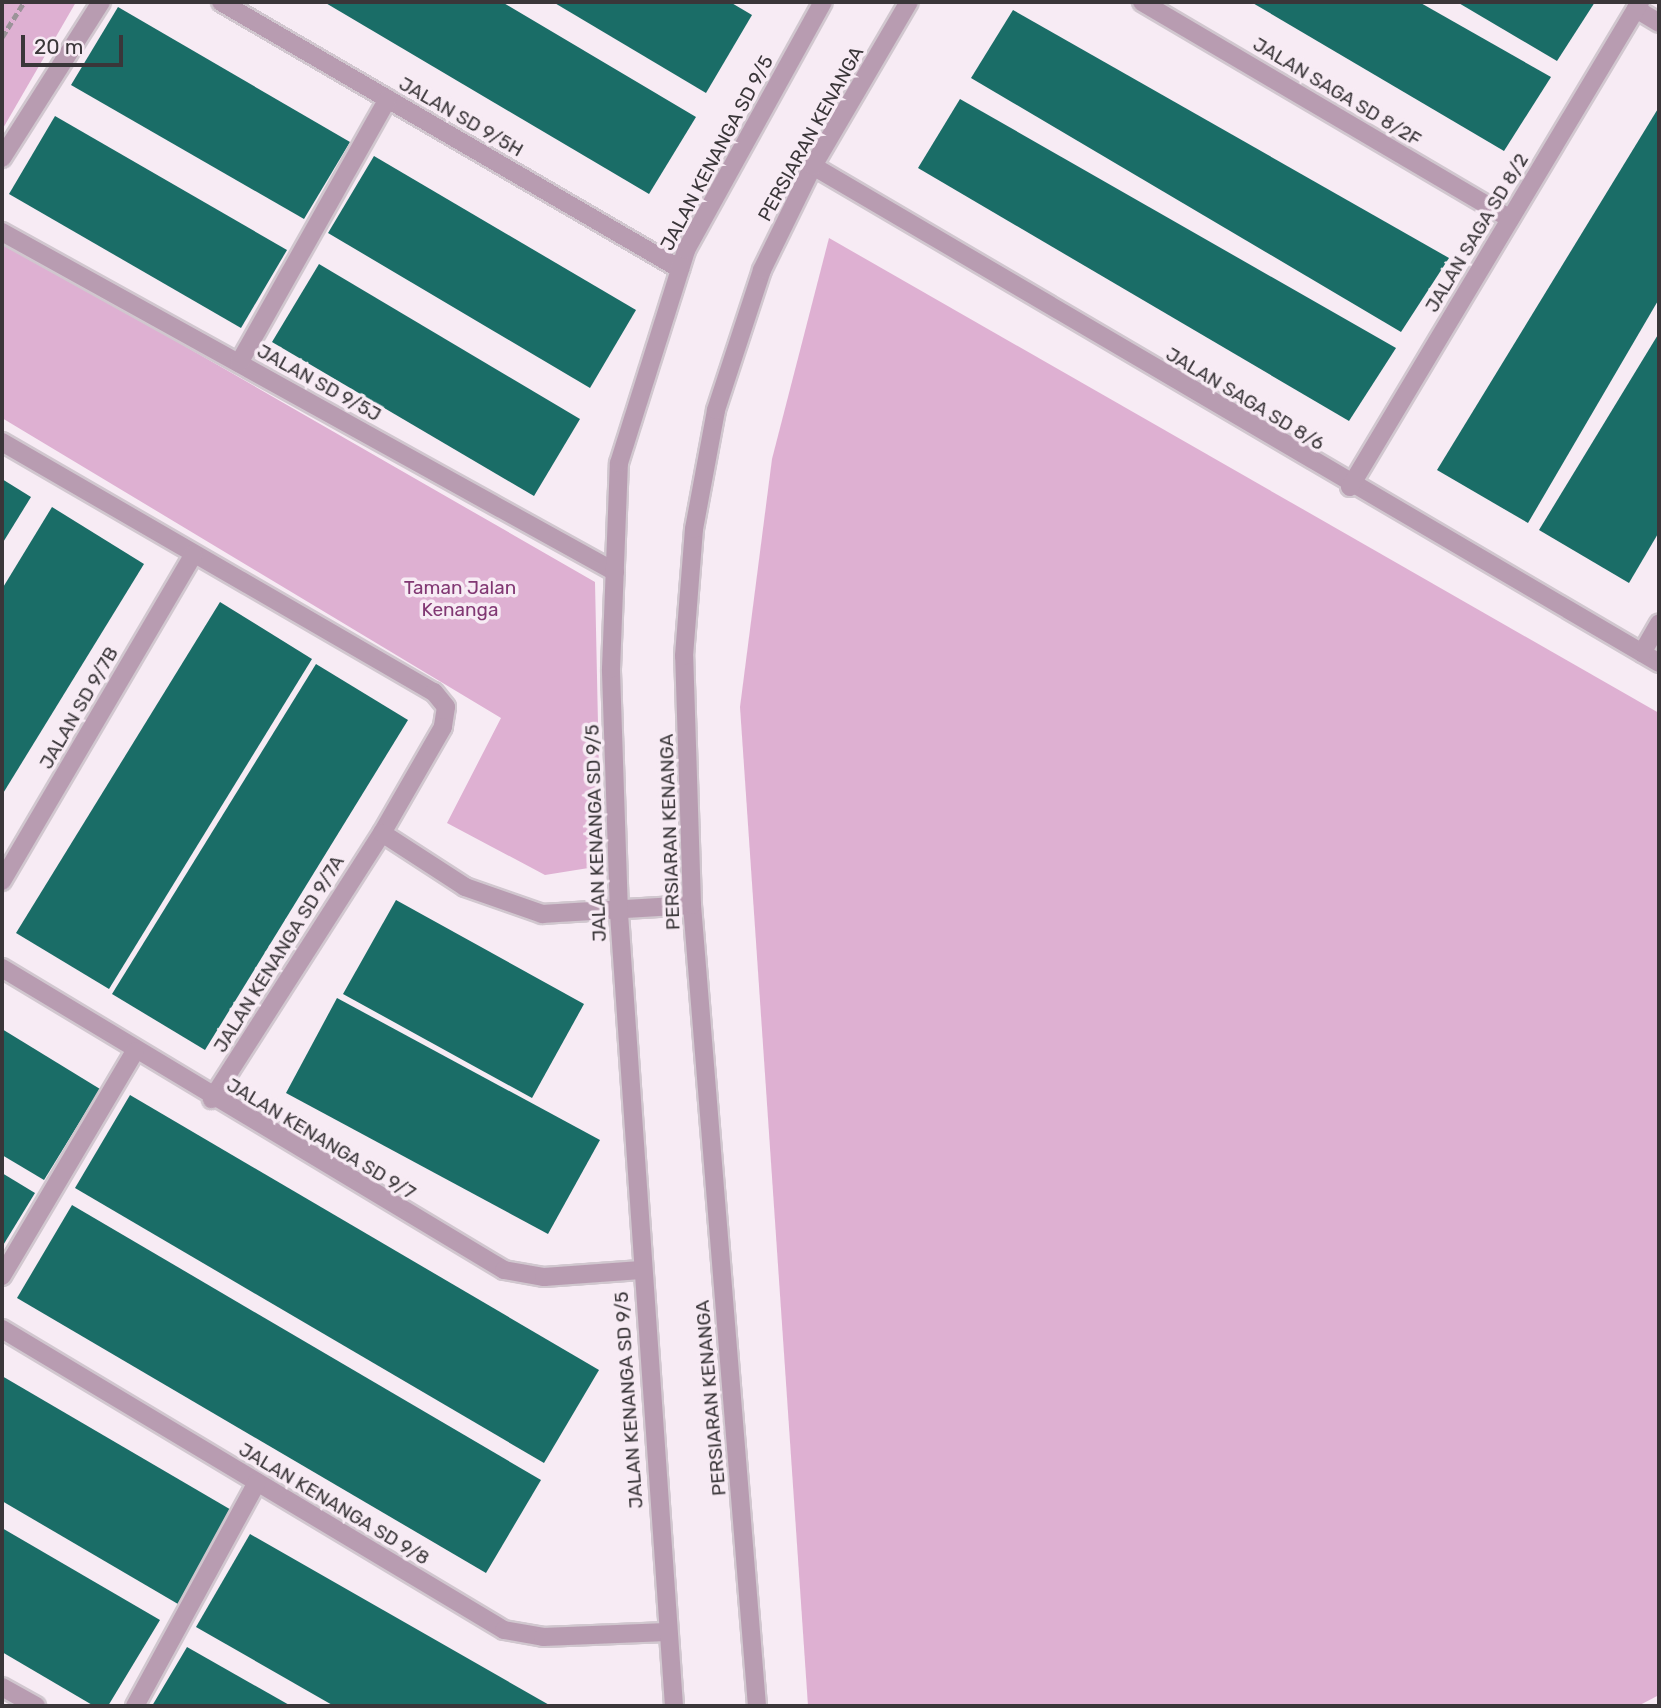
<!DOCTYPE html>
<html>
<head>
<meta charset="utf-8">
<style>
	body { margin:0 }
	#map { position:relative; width:1661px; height:1708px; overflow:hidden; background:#f7ebf4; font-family:Rubik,sans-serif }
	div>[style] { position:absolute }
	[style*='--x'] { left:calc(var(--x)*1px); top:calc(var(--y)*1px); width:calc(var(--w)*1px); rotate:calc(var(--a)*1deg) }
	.green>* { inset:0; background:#deb0d2 }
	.building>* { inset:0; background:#1a6d67 }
	.path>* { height:4.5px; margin-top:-2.25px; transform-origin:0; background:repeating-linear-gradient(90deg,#9b9399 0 7px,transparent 0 10.5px) }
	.roads { filter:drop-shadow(2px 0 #d1c7cf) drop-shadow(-2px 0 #d1c7cf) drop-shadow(0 2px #d1c7cf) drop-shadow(0 -2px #d1c7cf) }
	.minor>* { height:18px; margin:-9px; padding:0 9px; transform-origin:9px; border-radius:9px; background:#b89cb1 }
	span { translate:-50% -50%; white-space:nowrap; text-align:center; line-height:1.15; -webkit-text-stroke:7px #f7ebf4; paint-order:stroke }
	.street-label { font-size:19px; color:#3a3639 }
	.park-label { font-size:19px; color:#813873 }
	.frame { position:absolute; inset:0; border:4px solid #3a3639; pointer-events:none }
	.scale { position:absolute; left:21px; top:35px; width:102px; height:32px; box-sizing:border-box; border:4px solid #3a3639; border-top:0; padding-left:9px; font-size:21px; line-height:24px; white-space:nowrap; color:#3a3639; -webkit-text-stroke:5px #f7ebf4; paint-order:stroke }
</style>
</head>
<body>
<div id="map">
	<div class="green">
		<div style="clip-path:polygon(2px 2px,76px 2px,2px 130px)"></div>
		<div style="clip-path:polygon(829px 238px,1659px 713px,1659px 1695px,1638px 1706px,808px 1706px,740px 707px,772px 459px)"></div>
		<div style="clip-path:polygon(2px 241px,595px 582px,601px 866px,545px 875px,447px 823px,501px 718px,2px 418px)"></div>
	</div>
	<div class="building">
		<div style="clip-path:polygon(324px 2px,502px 2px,696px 117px,649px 194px)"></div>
		<div style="clip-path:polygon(553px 2px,730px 2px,752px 15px,706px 93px)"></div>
		<div style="clip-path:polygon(1251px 2px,1419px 2px,1551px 77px,1504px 151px)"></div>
		<div style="clip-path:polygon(1457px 2px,1595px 2px,1557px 61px)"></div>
		<div style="clip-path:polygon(118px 7px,350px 142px,304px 219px,71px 85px)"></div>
		<div style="clip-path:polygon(1013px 10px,1449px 258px,1401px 332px,971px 78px)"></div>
		<div style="clip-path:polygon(960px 99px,1396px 348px,1349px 421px,918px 168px)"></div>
		<div style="clip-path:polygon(1659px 107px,1659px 299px,1528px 523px,1437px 470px)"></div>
		<div style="clip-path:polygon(55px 116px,287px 250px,241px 328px,9px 194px)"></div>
		<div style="clip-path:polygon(374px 156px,636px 310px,590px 388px,328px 233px)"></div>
		<div style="clip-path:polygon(319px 264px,580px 419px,534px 496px,272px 342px)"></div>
		<div style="clip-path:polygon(1659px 333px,1659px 532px,1629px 583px,1539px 530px)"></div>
		<div style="clip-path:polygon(2px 479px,31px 497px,2px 544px)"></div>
		<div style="clip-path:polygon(52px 507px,144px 564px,2px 795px,2px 589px)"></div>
		<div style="clip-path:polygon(220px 602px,312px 659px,109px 989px,16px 933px)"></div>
		<div style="clip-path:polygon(316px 664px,408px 720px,205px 1050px,112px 994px)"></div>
		<div style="clip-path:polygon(396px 900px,584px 1004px,532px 1098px,343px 994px)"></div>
		<div style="clip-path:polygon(337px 998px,600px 1140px,548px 1234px,286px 1093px)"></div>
		<div style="clip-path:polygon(2px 1029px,100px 1089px,44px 1180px,2px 1155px)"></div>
		<div style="clip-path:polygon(130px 1095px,599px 1370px,544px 1463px,75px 1188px)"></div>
		<div style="clip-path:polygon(2px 1173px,35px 1193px,2px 1247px)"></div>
		<div style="clip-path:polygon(72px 1205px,541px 1480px,486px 1573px,17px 1298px)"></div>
		<div style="clip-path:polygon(2px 1376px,233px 1511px,178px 1604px,2px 1501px)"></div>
		<div style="clip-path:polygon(2px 1528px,160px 1620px,108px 1706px,94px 1706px,2px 1652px)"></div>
		<div style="clip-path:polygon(250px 1534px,551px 1706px,334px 1706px,196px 1627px)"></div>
		<div style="clip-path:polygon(187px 1647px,291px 1706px,152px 1706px)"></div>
	</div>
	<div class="path">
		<div style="--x:2;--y:37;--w:41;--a:-57.8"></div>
	</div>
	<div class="roads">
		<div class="minor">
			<div style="--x:221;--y:2;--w:531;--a:30.19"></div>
			<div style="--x:1142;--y:2;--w:427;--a:30.5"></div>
			<div style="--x:1636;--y:9;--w:27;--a:31"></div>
			<div style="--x:2;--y:158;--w:185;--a:-57.6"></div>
			<div style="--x:813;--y:166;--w:981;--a:30.43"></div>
			<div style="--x:2;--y:232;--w:701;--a:29.01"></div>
			<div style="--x:239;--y:363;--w:303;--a:-60.6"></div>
			<div style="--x:2;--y:442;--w:499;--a:30.1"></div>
			<div style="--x:434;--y:692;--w:19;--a:51"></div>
			<div style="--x:446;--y:707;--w:20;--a:99"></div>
			<div style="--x:443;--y:727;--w:122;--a:119.9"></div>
			<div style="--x:382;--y:833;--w:316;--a:122.6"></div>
			<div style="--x:1350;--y:487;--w:565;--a:-59.12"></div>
			<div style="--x:1642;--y:653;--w:34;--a:-60"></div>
			<div style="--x:382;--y:833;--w:99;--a:33"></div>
			<div style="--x:465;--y:887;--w:82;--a:19.3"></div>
			<div style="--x:542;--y:914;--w:150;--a:-3.4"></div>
			<div style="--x:2;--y:881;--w:378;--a:-59.6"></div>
			<div style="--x:2;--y:968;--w:586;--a:31.03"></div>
			<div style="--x:504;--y:1270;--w:41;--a:9.9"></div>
			<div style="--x:544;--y:1277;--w:97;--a:-4.1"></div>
			<div style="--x:2;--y:1276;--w:261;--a:-59.4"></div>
			<div style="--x:2;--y:1329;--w:585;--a:30.95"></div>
			<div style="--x:504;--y:1630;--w:40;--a:10"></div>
			<div style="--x:543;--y:1637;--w:124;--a:-2.3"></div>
			<div style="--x:2;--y:1687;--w:39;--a:29"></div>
			<div style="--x:135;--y:1706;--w:255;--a:-61.4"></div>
			<div style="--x:674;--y:1706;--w:795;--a:-93.97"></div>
			<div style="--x:619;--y:913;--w:244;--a:-91.9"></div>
			<div style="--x:611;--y:669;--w:206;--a:-87.8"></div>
			<div style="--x:619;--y:463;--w:223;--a:-72.5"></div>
			<div style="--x:686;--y:250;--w:283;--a:-61.1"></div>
			<div style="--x:757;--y:1706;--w:804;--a:-94.64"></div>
			<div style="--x:692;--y:905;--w:249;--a:-91.8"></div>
			<div style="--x:684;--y:656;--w:127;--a:-85.5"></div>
			<div style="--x:694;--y:529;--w:121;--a:-79.5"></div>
			<div style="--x:716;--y:410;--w:147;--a:-71.8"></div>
			<div style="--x:762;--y:270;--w:116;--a:-63.9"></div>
			<div style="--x:813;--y:166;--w:190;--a:-59.7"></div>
		</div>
	</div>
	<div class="street-label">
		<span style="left:1337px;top:92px;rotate:31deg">JALAN SAGA SD 8/2F</span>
		<span style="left:461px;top:117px;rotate:30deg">JALAN SD 9/5H</span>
		<span style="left:811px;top:134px;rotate:-61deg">PERSIARAN KENANGA</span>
		<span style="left:717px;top:153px;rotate:-62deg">JALAN KENANGA SD 9/5</span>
		<span style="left:1477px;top:233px;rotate:-59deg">JALAN SAGA SD 8/2</span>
		<span style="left:319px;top:383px;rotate:29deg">JALAN SD 9/5J</span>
		<span style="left:1245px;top:399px;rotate:31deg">JALAN SAGA SD 8/6</span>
		<span style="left:79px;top:708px;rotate:-60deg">JALAN SD 9/7B</span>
		<span style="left:670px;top:832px;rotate:-92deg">PERSIARAN KENANGA</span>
		<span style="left:596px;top:833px;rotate:-92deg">JALAN KENANGA SD 9/5</span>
		<span style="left:279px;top:954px;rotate:-58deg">JALAN KENANGA SD 9/7A</span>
		<span style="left:321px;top:1139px;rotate:31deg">JALAN KENANGA SD 9/7</span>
		<span style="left:711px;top:1398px;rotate:-95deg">PERSIARAN KENANGA</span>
		<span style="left:629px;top:1400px;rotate:-94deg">JALAN KENANGA SD 9/5</span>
		<span style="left:334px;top:1504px;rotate:31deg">JALAN KENANGA SD 9/8</span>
	</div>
	<div class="park-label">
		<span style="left:460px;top:599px">Taman Jalan<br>Kenanga</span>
	</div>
	<div class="frame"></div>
	<div class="scale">20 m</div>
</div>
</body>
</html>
